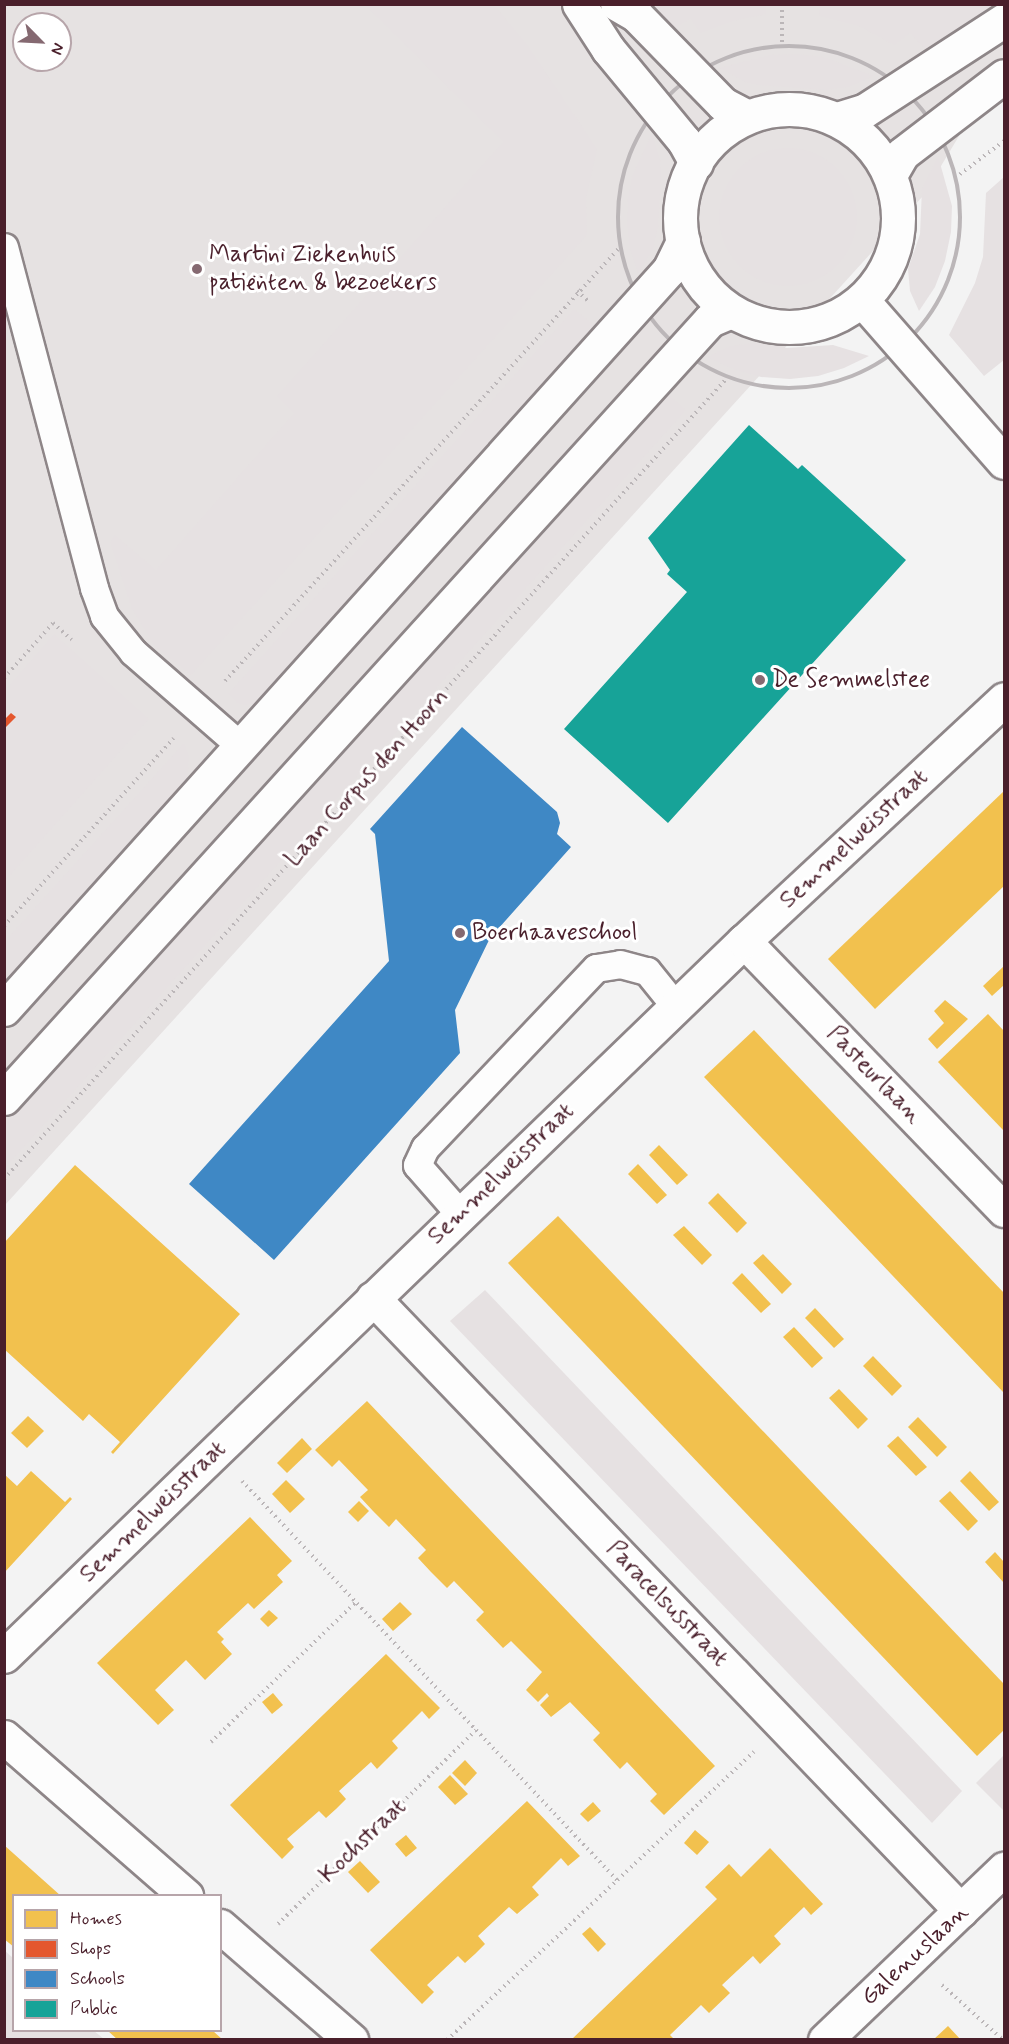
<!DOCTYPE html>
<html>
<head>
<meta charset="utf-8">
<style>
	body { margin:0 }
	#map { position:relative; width:1009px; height:2044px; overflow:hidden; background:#f3f3f3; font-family:Mynerve,sans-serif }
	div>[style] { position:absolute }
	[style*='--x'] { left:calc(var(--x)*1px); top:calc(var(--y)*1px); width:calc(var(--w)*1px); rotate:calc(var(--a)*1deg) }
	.built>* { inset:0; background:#e6e2e2 }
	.green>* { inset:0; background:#e6e1e2 }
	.round { border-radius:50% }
	.homes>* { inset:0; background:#f2c14e }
	.shops>* { inset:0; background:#e4572e }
	.schools>* { inset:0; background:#3f88c5 }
	.public>* { inset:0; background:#17a398 }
	.path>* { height:4px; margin-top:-2px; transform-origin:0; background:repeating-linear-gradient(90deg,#bbb6b8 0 1.5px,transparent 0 6px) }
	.path>.ring { margin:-2px; padding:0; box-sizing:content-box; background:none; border:4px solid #bbb6b8; border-radius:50% }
	.roads { filter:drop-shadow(2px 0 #8e8688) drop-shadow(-2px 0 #8e8688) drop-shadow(0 2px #8e8688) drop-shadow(0 -2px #8e8688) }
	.service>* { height:27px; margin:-13.5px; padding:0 13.5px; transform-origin:13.5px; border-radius:13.5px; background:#fdfdfd }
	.minor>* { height:33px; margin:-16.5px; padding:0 16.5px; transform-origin:16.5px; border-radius:16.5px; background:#fdfdfd }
	.tertiary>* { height:33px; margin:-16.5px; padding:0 16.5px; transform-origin:16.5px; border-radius:16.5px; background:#fdfdfd }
	.secondary>* { height:33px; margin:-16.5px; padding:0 16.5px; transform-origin:16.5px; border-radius:16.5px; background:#fdfdfd }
	.secondary>.ring { margin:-16.5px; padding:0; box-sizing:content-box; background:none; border:33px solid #fdfdfd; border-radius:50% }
	.dots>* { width:16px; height:16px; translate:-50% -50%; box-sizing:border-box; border:3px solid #fff; border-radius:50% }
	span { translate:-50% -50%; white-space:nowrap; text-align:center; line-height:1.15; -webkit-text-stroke:6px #fff; paint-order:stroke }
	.poi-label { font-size:24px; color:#4a1f2b }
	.left { translate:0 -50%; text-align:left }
	.street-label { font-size:24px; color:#4a1f2b }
	.frame { position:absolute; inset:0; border:6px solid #4a1f2b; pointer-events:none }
	.legend { position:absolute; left:12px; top:1894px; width:210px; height:138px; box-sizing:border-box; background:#fff; border:2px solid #b7a5aa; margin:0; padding:8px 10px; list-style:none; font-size:18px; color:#4a1f2b }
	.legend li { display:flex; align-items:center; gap:12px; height:30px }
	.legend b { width:30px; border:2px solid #b7a5aa }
	.north { position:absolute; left:12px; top:12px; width:60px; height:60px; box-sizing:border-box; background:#fff; border:2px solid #b7a5aa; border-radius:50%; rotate:114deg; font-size:16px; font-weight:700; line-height:24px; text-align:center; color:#4a1f2b }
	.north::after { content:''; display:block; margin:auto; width:21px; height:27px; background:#856971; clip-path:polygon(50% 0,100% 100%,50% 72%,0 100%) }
</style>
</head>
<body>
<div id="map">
	<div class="built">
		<div style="clip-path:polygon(evenodd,5px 5px,1004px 5px,1004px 61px,923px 196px,5px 1205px,5px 5px,24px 24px,60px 24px,60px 60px,24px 60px,24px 24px)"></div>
	</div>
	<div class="green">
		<div style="clip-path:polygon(365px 5px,494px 5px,528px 46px,597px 149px,586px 199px,587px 235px,191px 675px,155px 646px,132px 609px,110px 542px,115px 535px,156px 570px,294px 413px,277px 396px,503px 142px)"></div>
		<div style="clip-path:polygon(646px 5px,766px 5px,766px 14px,733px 21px,701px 33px,690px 19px,673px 29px)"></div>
		<div style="clip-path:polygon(820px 5px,996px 5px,927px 51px,910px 33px,894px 45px,859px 26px,819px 16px)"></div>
		<div style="clip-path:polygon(796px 54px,823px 57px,874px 76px,849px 87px,824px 90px,759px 85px,745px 82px,720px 68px,770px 55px)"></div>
		<div style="clip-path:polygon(652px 133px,660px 160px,661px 174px,658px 227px,653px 249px,638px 274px,630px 250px,627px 224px,628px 199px,632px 176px)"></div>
		<div class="round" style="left:719px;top:148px;width:138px;height:138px"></div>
		<div style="clip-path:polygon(938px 156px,952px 206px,951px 232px,945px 261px,935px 287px,919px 311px,910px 291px,908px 269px,920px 234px,922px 189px)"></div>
		<div style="clip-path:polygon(1004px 177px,1004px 360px,984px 376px,949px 335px,975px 283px,983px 257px,986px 193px)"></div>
		<div style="clip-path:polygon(574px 309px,594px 325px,571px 358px,264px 701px,245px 705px,237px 703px,228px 694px)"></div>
		<div style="clip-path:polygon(756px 343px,787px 348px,833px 345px,869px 356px,844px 368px,818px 376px,790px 379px,761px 377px,733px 369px,707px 357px,730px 346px)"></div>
		<div style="clip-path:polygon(666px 392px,686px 410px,5px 1168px,5px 1118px)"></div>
		<div style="clip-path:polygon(54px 634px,149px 719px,5px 881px,5px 690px)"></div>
		<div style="clip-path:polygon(184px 743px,189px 756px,188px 769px,186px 781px,179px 793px,5px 986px,5px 941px)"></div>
		<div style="clip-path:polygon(485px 1290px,962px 1791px,932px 1823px,450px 1321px)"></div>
		<div style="clip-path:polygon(1004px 1755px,1004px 1811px,976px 1783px)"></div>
		<div style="clip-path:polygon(4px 1950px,13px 1958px,14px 2030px,94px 2031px,104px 2039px,5px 2039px)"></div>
	</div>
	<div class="homes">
		<div style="clip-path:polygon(1004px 791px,1004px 886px,875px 1009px,828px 959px)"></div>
		<div style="clip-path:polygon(1004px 966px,1004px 985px,992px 996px,983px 986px)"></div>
		<div style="clip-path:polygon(945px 1000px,968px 1019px,937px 1049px,928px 1039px,944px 1023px,934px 1011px)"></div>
		<div style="clip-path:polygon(988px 1014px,1004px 1031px,1004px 1131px,938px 1062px)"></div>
		<div style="clip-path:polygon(754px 1030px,1004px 1293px,1004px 1393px,704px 1077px)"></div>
		<div style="clip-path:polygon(659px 1145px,688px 1175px,677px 1185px,649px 1155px)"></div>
		<div style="clip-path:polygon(638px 1164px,667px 1195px,657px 1204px,628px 1174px)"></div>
		<div style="clip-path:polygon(75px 1165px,240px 1314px,113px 1454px,111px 1452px,120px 1442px,89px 1414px,83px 1421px,4px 1349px,4px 1243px)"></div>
		<div style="clip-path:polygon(718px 1193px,747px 1223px,737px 1233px,708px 1203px)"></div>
		<div style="clip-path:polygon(558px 1216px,1004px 1684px,1004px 1730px,977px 1756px,508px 1263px)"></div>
		<div style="clip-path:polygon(684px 1226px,712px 1255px,702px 1265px,673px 1235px)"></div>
		<div style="clip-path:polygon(763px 1254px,792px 1284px,782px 1294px,753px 1263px)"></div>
		<div style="clip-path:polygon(742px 1273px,771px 1304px,761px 1313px,732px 1283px)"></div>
		<div style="clip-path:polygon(815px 1308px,844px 1339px,834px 1348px,805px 1318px)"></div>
		<div style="clip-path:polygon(794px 1327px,823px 1358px,812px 1368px,783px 1337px)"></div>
		<div style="clip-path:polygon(873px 1356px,902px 1386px,892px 1396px,863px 1366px)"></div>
		<div style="clip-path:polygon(839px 1389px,868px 1419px,858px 1429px,829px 1398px)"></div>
		<div style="clip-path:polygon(367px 1401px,715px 1766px,664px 1815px,650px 1801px,657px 1794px,627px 1762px,620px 1769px,593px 1740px,600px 1733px,570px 1702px,551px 1717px,540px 1705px,549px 1696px,547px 1693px,538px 1702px,526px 1690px,542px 1672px,511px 1641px,503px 1648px,476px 1620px,484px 1612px,454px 1581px,447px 1588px,431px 1572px,418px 1558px,426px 1550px,396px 1519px,389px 1527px,373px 1511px,360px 1497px,368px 1490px,339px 1460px,332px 1467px,315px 1450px)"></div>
		<div style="clip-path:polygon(28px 1416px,44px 1431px,27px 1448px,11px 1433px)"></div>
		<div style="clip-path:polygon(918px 1417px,947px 1447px,937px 1457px,908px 1427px)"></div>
		<div style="clip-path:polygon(898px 1436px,927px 1467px,916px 1476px,887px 1446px)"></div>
		<div style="clip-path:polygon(302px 1438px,312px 1449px,287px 1473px,277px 1463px)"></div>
		<div style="clip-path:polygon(31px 1471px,65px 1502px,70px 1497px,72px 1499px,4px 1573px,4px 1474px,17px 1486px)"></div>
		<div style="clip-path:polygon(970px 1471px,999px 1502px,989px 1511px,960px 1481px)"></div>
		<div style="clip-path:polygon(286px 1480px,305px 1499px,290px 1513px,272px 1494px)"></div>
		<div style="clip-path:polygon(950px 1491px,978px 1521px,968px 1531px,939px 1501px)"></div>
		<div style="clip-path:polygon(359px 1501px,369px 1511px,358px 1522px,348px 1512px)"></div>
		<div style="clip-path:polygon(250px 1517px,292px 1561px,277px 1575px,283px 1582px,254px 1609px,248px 1603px,217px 1632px,224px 1639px,221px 1642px,232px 1654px,205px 1680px,186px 1660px,155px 1690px,174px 1710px,158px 1725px,97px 1663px)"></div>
		<div style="clip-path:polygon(995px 1552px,1004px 1562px,1004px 1583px,985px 1562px)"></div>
		<div style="clip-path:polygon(400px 1602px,412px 1614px,393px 1631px,382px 1619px)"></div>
		<div style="clip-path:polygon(269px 1610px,278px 1618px,268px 1627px,260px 1619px)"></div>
		<div style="clip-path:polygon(386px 1654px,440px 1708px,429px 1719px,422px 1711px,392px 1741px,398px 1748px,377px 1769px,371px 1762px,339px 1791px,346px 1799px,336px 1809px,326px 1818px,319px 1811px,287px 1839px,294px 1847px,282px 1859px,230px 1805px)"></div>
		<div style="clip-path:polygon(273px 1693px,283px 1705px,272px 1714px,262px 1702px)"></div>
		<div style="clip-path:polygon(465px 1760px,477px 1773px,465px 1786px,452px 1773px)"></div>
		<div style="clip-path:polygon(450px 1775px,468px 1794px,455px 1805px,438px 1787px)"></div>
		<div style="clip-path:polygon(527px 1801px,580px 1856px,568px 1866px,561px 1858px,532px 1887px,539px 1895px,517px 1914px,509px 1907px,478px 1936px,485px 1944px,475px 1954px,465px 1963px,458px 1956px,427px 1985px,434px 1992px,422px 2004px,370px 1950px)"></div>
		<div style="clip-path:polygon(593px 1802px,601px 1811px,588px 1822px,580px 1814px)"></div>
		<div style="clip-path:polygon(695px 1830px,709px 1842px,697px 1855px,684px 1843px)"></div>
		<div style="clip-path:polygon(406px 1835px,417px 1848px,406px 1857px,395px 1844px)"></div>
		<div style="clip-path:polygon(4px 1845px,61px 1896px,14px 1896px,14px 1947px,4px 1939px)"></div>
		<div style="clip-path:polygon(770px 1848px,823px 1904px,811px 1915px,804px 1907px,774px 1936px,781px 1944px,760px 1964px,753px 1956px,722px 1985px,730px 1993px,709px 2013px,701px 2005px,670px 2035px,675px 2040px,571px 2040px,717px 1899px,705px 1887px,729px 1864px,741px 1877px)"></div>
		<div style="clip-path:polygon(360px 1861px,380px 1882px,368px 1893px,348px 1872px)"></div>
		<div style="clip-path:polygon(590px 1927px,606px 1944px,598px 1952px,582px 1934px)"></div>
		<div style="clip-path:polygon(948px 2026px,961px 2040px,933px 2040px)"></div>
		<div style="clip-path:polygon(108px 2031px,213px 2031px,223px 2040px,118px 2040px)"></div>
	</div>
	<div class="shops">
		<div style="clip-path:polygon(11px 713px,16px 717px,6px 727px,4px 720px)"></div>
	</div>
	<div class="schools">
		<div style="clip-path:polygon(462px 727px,557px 812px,560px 823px,557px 834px,571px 847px,490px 938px,455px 1010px,460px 1053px,274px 1260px,189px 1184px,389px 961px,375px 834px,370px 829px)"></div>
	</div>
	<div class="public">
		<div style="clip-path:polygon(749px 425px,798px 469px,802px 465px,906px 560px,668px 823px,564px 729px,687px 592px,667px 574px,670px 570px,648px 538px)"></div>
	</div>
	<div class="path">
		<div style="--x:782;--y:4;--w:42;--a:90"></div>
		<div class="ring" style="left:618px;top:46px;width:338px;height:338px"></div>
		<div style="--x:955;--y:178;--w:61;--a:-37.1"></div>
		<div style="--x:577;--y:291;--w:15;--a:42"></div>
		<div style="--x:4;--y:678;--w:74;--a:-48.3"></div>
		<div style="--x:53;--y:623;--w:25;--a:42"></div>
		<div style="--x:225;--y:681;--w:587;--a:-47.69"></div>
		<div style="--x:4;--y:926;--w:253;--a:-47.9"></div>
		<div style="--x:4;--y:1179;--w:1080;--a:-47.93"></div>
		<div style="--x:242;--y:1481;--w:548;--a:46.78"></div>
		<div style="--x:211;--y:1742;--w:202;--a:-44"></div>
		<div style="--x:278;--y:1924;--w:277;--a:-44.4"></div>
		<div style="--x:942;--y:1985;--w:82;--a:42"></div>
		<div style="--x:447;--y:2040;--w:421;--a:-43.2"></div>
	</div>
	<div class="roads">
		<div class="service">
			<div style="--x:4;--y:247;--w:353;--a:75.2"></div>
			<div style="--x:94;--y:588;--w:30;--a:70"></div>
			<div style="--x:104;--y:616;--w:46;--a:51.1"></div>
			<div style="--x:133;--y:652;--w:145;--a:41.1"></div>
			<div style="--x:460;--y:1214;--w:65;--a:-131.3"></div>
			<div style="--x:417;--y:1165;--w:19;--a:-65"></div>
			<div style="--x:425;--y:1148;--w:248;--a:-46.5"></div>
			<div style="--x:596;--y:968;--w:24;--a:-9"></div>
			<div style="--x:620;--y:964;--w:28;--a:15"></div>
			<div style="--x:647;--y:971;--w:46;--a:51.1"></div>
		</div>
		<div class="minor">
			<div style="--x:862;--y:300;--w:215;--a:48.8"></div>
			<div style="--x:744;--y:941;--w:374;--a:46"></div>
			<div style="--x:373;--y:1298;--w:849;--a:46.19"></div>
			<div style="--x:4;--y:1656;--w:1029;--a:-44.02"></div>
			<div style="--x:744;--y:941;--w:355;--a:-42.9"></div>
			<div style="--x:4;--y:1737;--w:242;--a:41.1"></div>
			<div style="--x:220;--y:1926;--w:174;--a:41"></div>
			<div style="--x:825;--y:2040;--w:248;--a:-43.7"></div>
		</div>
		<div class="tertiary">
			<div style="--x:579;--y:4;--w:54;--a:57.2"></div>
			<div style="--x:608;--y:49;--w:119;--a:50.4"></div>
			<div style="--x:684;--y:141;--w:25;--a:61"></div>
			<div style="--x:617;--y:4;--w:22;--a:30"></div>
			<div style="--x:636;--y:15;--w:124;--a:45.7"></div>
			<div style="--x:723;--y:104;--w:27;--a:28"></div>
		</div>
		<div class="secondary">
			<div class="ring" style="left:680px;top:109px;width:185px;height:185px"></div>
			<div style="--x:837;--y:119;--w:28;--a:-17"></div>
			<div style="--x:864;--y:111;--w:167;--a:-33"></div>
			<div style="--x:890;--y:175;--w:24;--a:-60"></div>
			<div style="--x:902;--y:154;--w:128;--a:-37.4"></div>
			<div style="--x:4;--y:1009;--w:994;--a:-48.02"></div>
			<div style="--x:669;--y:270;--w:32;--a:-64"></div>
			<div style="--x:4;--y:1098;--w:1051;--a:-47.78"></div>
			<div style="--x:710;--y:320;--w:23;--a:-23"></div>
		</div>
	</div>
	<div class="dots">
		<div style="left:197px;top:269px;background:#856971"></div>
		<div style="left:760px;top:680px;background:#856971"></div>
		<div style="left:460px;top:933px;background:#856971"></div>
	</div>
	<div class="poi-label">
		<span class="left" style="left:209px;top:269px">Martini Ziekenhuis<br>patiënten &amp; bezoekers</span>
		<span class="left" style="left:772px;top:680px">De Semmelstee</span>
		<span class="left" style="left:472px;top:933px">Boerhaaveschool</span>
	</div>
	<div class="street-label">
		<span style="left:367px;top:778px;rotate:-48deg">Laan Corpus den Hoorn</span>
		<span style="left:854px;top:839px;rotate:-43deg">Semmelweisstraat</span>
		<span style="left:874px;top:1075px;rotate:46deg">Pasteurlaan</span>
		<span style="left:501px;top:1174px;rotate:-44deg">Semmelweisstraat</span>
		<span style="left:153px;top:1512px;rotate:-44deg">Semmelweisstraat</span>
		<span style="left:667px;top:1604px;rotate:46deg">Paracelsusstraat</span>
		<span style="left:363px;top:1841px;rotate:-44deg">Kochstraat</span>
		<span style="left:915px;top:1955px;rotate:-43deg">Galenuslaan</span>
	</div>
	<div class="frame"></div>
	<ul class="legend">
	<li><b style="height:16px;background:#f2c14e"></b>Homes</li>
	<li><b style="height:16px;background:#e4572e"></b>Shops</li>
	<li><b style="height:16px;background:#3f88c5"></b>Schools</li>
	<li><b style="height:16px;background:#17a398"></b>Public</li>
	</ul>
	<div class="north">N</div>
</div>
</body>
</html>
